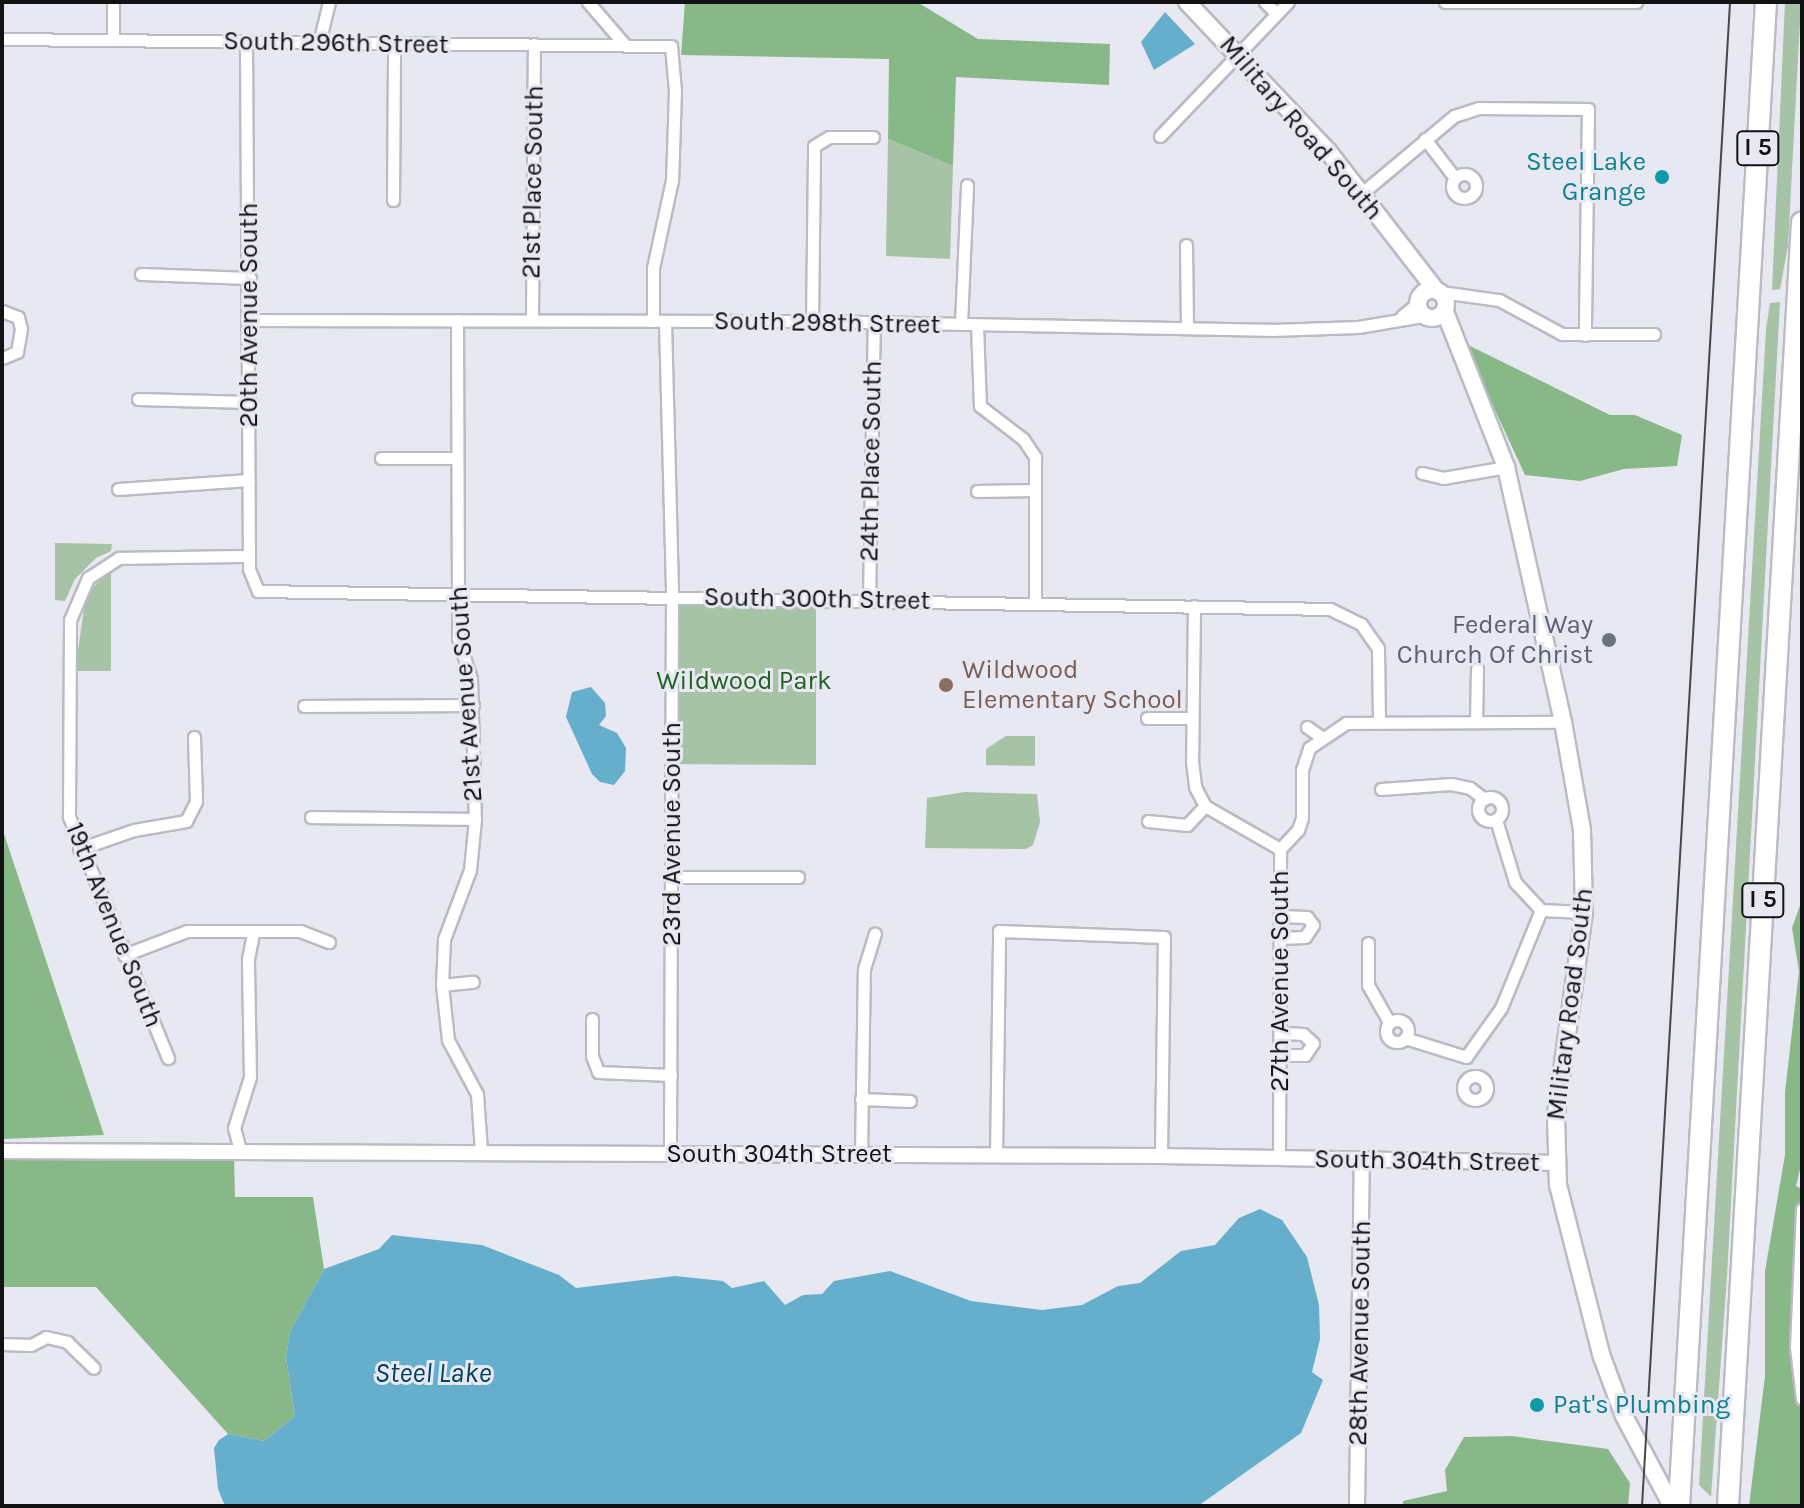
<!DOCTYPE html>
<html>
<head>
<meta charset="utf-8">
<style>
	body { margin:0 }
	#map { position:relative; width:1804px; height:1508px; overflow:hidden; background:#e7e8f1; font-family:Karla,sans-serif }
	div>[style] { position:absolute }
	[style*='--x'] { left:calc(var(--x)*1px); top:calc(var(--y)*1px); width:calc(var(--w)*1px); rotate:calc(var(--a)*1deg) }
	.green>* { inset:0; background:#a6c3a5 }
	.forest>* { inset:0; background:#88b887 }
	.water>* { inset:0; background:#65afcd }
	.roads { filter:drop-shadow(2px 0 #babbc3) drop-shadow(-2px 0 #babbc3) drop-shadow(0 2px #babbc3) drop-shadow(0 -2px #babbc3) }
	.minor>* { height:11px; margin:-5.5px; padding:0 5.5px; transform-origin:5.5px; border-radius:5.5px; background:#fff }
	.minor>.ring { margin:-5.5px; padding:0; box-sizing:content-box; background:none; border:11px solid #fff; border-radius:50% }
	.tertiary>* { height:14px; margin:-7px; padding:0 7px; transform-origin:7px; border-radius:7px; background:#fff }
	.secondary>* { height:16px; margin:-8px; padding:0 8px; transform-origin:8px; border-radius:8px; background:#fff }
	.secondary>.ring { margin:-8px; padding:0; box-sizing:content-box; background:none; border:16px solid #fff; border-radius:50% }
	.motorway>* { height:20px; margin:-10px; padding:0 10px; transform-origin:10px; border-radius:10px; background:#fff }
	.tram>* { height:2px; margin:-1px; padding:0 1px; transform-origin:1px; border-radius:1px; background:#47474c }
	.dots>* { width:22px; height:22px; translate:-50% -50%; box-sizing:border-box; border:4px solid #e7e8f1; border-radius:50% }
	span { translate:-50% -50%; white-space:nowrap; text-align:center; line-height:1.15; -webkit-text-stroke:6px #e7e8f1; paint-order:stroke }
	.shield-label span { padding:2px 6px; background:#e7e8f1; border:2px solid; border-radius:6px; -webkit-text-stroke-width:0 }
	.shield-label { font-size:24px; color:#121215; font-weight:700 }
	.street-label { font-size:26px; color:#121215 }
	.culture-label { font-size:26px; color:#0d838f }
	.right { translate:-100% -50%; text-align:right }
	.left { translate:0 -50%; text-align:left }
	.worship-label { font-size:26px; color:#5b616d }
	.education-label { font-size:26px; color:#785e54 }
	.park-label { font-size:26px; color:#216223 }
	.water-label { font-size:28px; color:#004257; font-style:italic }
	.frame { position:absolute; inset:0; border:4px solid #121215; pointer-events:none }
</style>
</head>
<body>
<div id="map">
	<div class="green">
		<div style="clip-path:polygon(1785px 2px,1801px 2px,1788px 246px,1780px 289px,1772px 290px)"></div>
		<div style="clip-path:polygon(888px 139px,953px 166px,950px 259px,886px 256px)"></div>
		<div style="clip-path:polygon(1780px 302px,1727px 1276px,1711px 1497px,1699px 1485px,1766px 329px,1770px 303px)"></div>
		<div style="clip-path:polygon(55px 543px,112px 544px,111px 551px,96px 558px,75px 579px,65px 601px,55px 600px)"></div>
		<div style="clip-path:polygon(111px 568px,111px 671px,75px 671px,86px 595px)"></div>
		<div style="clip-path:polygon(672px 597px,816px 600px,816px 765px,673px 764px)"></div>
		<div style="clip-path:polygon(1006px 736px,1035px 736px,1035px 766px,986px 765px,986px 749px)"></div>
		<div style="clip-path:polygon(965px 792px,1037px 794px,1040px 822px,1033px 845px,1026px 849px,925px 848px,927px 798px)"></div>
	</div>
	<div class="forest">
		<div style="clip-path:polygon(685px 2px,917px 2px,978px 39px,1110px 44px,1109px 85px,956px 77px,953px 166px,888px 139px,889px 59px,681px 55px)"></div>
		<div style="clip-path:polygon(1464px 343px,1610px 415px,1635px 415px,1682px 435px,1677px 466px,1624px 469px,1580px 481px,1525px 475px)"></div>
		<div style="clip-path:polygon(2px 828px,104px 1135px,2px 1139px)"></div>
		<div style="clip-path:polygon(1802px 900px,1802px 1161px,1796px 1186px,1802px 1189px,1802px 1506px,1749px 1506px,1765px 1376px,1765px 1271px,1785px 1155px,1785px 1092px,1799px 971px,1792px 928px)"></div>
		<div style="clip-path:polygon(234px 1156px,235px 1197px,313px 1197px,324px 1269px,290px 1332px,286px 1358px,295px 1416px,264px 1441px,228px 1434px,96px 1287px,2px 1287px,2px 1159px)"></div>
		<div style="clip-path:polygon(1512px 1436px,1608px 1449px,1630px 1483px,1628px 1506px,1403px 1506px,1403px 1501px,1447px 1491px,1445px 1470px,1464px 1437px)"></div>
	</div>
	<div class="water">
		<div style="clip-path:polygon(1165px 12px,1195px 44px,1154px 70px,1141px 42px)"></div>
		<div style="clip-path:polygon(591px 687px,605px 703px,606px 716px,599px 725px,617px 733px,626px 748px,625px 771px,614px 785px,600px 782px,592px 774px,566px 717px,572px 692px)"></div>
		<div style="clip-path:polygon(1260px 1209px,1282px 1220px,1307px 1257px,1319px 1305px,1320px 1339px,1312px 1372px,1323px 1380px,1301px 1433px,1198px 1506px,225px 1506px,218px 1489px,214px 1448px,219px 1440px,228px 1434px,264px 1441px,295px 1416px,286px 1358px,290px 1332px,324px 1269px,379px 1249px,392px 1235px,482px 1245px,559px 1275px,576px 1288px,675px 1276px,723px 1281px,732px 1288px,764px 1281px,785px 1305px,803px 1295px,822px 1294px,834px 1281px,890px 1271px,971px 1301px,1042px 1310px,1082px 1305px,1118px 1286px,1140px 1283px,1181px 1251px,1215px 1245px,1239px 1218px)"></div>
	</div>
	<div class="roads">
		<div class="minor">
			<div style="--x:113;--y:2;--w:37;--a:90"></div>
			<div style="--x:588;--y:2;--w:57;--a:49.3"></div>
			<div style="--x:1265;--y:2;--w:16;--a:45"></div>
			<div style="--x:1445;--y:2;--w:191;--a:0"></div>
			<div style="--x:2;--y:39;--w:669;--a:0.6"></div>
			<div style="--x:671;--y:46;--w:45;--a:84.9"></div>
			<div style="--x:675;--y:91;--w:89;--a:91.9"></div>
			<div style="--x:672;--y:180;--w:90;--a:102.2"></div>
			<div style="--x:653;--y:268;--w:53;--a:90"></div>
			<div style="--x:246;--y:42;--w:527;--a:89.67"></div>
			<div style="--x:249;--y:569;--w:24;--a:68"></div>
			<div style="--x:258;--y:591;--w:1072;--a:0.96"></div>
			<div style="--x:1330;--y:609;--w:34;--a:26"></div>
			<div style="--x:1361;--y:624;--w:29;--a:55"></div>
			<div style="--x:1378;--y:648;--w:72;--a:89.2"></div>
			<div style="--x:319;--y:43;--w:42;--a:-76.3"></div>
			<div style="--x:1160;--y:136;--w:185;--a:-46.3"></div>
			<div style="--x:1425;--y:139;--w:49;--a:52.4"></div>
			<div class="ring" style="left:1452px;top:174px;width:13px;height:13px"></div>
			<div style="--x:1362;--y:193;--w:120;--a:-39.9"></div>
			<div style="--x:1454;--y:116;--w:26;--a:-18"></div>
			<div style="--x:1479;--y:108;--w:109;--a:0.5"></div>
			<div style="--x:1588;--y:109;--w:226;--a:90.8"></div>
			<div style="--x:393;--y:200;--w:157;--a:-89.6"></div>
			<div style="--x:1186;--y:245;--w:83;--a:89.3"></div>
			<div style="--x:141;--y:274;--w:109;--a:2.1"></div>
			<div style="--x:1441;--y:292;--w:59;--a:7.9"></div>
			<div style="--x:1499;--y:300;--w:72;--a:28.4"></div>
			<div style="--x:1562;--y:334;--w:92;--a:0"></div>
			<div style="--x:2;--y:311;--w:17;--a:21"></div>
			<div style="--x:18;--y:317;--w:12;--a:76"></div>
			<div style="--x:21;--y:329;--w:23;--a:100"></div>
			<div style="--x:17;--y:352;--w:16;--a:158"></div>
			<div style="--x:1402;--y:316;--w:21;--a:-39"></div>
			<div style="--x:250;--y:320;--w:562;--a:0.1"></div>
			<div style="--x:812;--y:321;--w:460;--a:1.1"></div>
			<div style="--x:1272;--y:330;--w:86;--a:-2"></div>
			<div style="--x:1358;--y:327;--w:67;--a:-9.5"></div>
			<div style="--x:457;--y:320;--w:318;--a:89.8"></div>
			<div style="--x:458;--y:638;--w:43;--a:72.4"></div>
			<div style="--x:471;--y:679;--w:140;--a:88.4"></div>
			<div style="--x:475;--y:819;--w:51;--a:95.6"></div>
			<div style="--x:470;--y:870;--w:74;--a:110.6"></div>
			<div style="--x:444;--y:939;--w:46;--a:92.5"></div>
			<div style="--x:442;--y:985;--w:55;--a:83.8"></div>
			<div style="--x:448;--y:1040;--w:61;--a:61.8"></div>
			<div style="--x:477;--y:1094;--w:57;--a:86"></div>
			<div style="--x:532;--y:320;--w:276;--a:-89.6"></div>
			<div style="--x:812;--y:321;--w:175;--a:-89.3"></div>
			<div style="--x:814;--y:146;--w:17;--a:-31"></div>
			<div style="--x:829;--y:137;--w:44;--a:0"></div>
			<div style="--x:665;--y:322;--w:275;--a:88.5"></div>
			<div style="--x:672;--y:597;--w:557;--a:90.21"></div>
			<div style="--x:961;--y:324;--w:139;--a:-87.5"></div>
			<div style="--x:977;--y:325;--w:81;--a:87.9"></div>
			<div style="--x:980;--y:406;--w:54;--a:37.5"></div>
			<div style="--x:1023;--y:439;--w:22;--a:56"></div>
			<div style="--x:1035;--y:457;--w:146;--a:90"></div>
			<div style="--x:138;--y:399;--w:112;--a:1.5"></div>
			<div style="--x:381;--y:458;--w:74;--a:0"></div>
			<div style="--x:1422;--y:473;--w:22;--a:13"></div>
			<div style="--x:1443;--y:478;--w:64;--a:-9.9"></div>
			<div style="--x:118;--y:489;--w:131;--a:-3.9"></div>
			<div style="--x:977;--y:491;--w:57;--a:-1"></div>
			<div style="--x:869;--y:600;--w:277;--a:-89"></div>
			<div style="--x:1194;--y:606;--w:155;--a:90.7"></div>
			<div style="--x:1192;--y:761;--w:26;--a:83"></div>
			<div style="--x:1195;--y:787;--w:21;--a:62"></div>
			<div style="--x:304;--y:706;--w:169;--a:-0.3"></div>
			<div style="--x:1147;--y:718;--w:43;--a:0"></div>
			<div style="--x:1476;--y:721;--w:52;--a:-88.9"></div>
			<div style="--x:1307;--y:727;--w:16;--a:35"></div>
			<div style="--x:1381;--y:789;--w:70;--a:-4.1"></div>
			<div style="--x:1451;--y:784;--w:19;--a:12"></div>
			<div style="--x:1470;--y:788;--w:18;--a:38"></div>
			<div class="ring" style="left:1478px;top:797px;width:13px;height:13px"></div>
			<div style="--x:311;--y:817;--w:164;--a:0.7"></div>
			<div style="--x:1148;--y:821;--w:39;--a:6"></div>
			<div style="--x:1187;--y:825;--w:26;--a:-47"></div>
			<div style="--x:1205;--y:806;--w:86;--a:29.8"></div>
			<div style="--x:79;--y:849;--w:58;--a:-19.1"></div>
			<div style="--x:134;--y:830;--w:53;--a:-9.8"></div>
			<div style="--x:186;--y:821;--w:22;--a:-63"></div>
			<div style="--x:196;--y:801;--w:64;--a:-91.8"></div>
			<div style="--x:671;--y:877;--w:127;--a:0"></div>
			<div style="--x:1541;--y:910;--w:43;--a:2.7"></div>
			<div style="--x:1281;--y:916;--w:26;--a:2"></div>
			<div style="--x:1307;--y:917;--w:10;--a:53"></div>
			<div style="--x:1313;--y:925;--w:14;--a:124"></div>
			<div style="--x:1305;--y:937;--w:23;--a:178"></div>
			<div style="--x:1368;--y:943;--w:42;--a:90"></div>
			<div style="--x:1368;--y:985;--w:43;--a:60.4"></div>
			<div style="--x:124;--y:955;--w:67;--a:-20.9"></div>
			<div style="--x:187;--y:931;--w:113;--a:0"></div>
			<div style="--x:300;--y:931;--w:31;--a:21"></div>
			<div style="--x:442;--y:985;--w:31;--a:-6"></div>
			<div style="--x:592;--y:1019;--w:37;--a:90"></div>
			<div style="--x:592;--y:1056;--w:17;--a:69"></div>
			<div style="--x:598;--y:1072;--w:73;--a:2.4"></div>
			<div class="ring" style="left:1386px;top:1020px;width:11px;height:11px"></div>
			<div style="--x:1405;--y:1038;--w:64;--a:17.3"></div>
			<div style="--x:1281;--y:1055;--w:24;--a:0"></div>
			<div style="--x:1305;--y:1055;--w:14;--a:-56"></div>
			<div style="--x:1313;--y:1043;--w:13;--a:-138"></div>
			<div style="--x:1303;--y:1034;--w:22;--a:-177"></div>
			<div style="--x:1466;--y:1057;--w:60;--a:-54.5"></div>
			<div style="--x:1501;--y:1008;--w:106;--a:-67.8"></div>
			<div style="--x:1541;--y:910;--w:38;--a:-133"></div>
			<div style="--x:1515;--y:882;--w:65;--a:-107"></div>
			<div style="--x:168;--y:1058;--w:261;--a:-112.3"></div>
			<div style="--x:69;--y:817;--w:197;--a:-89.7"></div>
			<div style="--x:70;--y:620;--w:46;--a:-66.8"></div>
			<div style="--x:88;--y:578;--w:37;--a:-33"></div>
			<div style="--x:119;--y:558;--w:130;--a:-0.9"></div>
			<div class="ring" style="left:1463px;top:1076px;width:13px;height:13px"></div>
			<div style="--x:861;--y:1099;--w:49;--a:2.3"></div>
			<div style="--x:240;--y:1150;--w:23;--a:-105"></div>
			<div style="--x:234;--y:1128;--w:53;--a:-72.6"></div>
			<div style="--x:250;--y:1077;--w:118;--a:-91"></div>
			<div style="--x:248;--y:959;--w:26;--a:-79"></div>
			<div style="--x:861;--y:1154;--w:185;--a:-89.1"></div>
			<div style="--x:864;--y:969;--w:37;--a:-73"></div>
			<div style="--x:996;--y:1156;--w:225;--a:-89.2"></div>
			<div style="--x:999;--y:931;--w:165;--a:2.1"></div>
			<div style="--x:1164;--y:937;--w:219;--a:90.8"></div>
			<div style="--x:1279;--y:1158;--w:309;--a:-89.8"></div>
			<div style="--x:1280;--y:849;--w:26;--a:-47"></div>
			<div style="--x:1298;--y:830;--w:13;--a:-72"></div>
			<div style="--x:1302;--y:818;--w:48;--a:-90"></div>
			<div style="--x:1302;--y:770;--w:23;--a:-72"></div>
			<div style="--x:1309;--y:748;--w:45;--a:-34"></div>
			<div style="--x:1346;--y:723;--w:217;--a:-0.3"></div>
			<div style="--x:1802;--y:1209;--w:138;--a:92.5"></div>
			<div style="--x:1796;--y:1347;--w:52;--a:83.4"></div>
			<div style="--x:2;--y:1344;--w:29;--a:2"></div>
			<div style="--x:31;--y:1345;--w:17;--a:-28"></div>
			<div style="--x:46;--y:1337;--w:22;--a:13"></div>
			<div style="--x:67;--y:1342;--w:37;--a:44"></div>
		</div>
		<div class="tertiary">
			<div style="--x:2;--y:1151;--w:1159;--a:0.25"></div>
			<div style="--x:1161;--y:1156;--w:394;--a:1"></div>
			<div style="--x:1357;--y:1506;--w:346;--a:-89.2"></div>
		</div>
		<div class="secondary">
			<div style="--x:1187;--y:2;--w:205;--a:46.6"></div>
			<div style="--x:1328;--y:151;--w:176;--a:52.2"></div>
			<div class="ring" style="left:1418px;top:290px;width:12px;height:12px"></div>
			<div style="--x:1445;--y:312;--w:167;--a:68.5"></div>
			<div style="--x:1506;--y:467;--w:261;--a:77.4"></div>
			<div style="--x:1563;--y:722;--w:110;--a:80"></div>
			<div style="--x:1582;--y:830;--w:82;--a:88.6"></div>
			<div style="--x:1584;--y:912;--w:205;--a:97.9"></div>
			<div style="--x:1556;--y:1115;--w:70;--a:88.4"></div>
			<div style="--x:1558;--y:1185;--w:178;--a:75.7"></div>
			<div style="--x:1602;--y:1357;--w:63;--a:69.6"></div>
			<div style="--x:1624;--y:1416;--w:102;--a:61.9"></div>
		</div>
		<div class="motorway">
			<div style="--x:1679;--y:1506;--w:1507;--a:-86.69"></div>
			<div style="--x:1728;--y:1506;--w:1286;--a:-86.7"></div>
		</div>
	</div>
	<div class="tram">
		<div style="--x:1642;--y:1506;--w:1507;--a:-86.65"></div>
	</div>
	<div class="dots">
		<div style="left:1662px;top:177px;background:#0f9aa8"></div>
		<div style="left:1609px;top:640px;background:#6b7280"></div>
		<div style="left:946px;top:685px;background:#8d6e63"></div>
		<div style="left:1537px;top:1405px;background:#0f9aa8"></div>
	</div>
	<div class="shield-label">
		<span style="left:1758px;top:148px">I 5</span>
		<span style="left:1763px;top:900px">I 5</span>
	</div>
	<div class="street-label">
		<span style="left:336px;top:43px;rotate:1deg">South 296th Street</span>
		<span style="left:1301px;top:128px;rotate:49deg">Military Road South</span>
		<span style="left:533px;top:182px;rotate:-89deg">21st Place South</span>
		<span style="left:249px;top:315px;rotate:-90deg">20th Avenue South</span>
		<span style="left:827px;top:323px;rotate:1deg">South 298th Street</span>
		<span style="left:871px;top:461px;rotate:-89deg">24th Place South</span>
		<span style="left:817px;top:599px;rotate:1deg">South 300th Street</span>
		<span style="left:466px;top:694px;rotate:-94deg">21st Avenue South</span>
		<span style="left:672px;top:834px;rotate:-90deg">23rd Avenue South</span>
		<span style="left:114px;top:925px;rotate:68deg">19th Avenue South</span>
		<span style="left:1280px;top:981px;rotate:-90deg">27th Avenue South</span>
		<span style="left:1570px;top:1004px;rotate:-83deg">Military Road South</span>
		<span style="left:779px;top:1154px">South 304th Street</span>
		<span style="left:1427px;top:1161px;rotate:1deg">South 304th Street</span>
		<span style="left:1360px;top:1333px;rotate:-89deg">28th Avenue South</span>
	</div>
	<div class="culture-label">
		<span class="right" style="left:1646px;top:177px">Steel Lake<br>Grange</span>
		<span class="left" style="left:1553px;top:1405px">Pat's Plumbing</span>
	</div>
	<div class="worship-label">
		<span class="right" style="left:1593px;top:640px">Federal Way<br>Church Of Christ</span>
	</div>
	<div class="education-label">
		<span class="left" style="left:962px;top:685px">Wildwood<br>Elementary School</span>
	</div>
	<div class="park-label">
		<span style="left:744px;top:681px">Wildwood Park</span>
	</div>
	<div class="water-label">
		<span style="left:433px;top:1373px">Steel Lake</span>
	</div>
	<div class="frame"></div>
</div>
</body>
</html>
